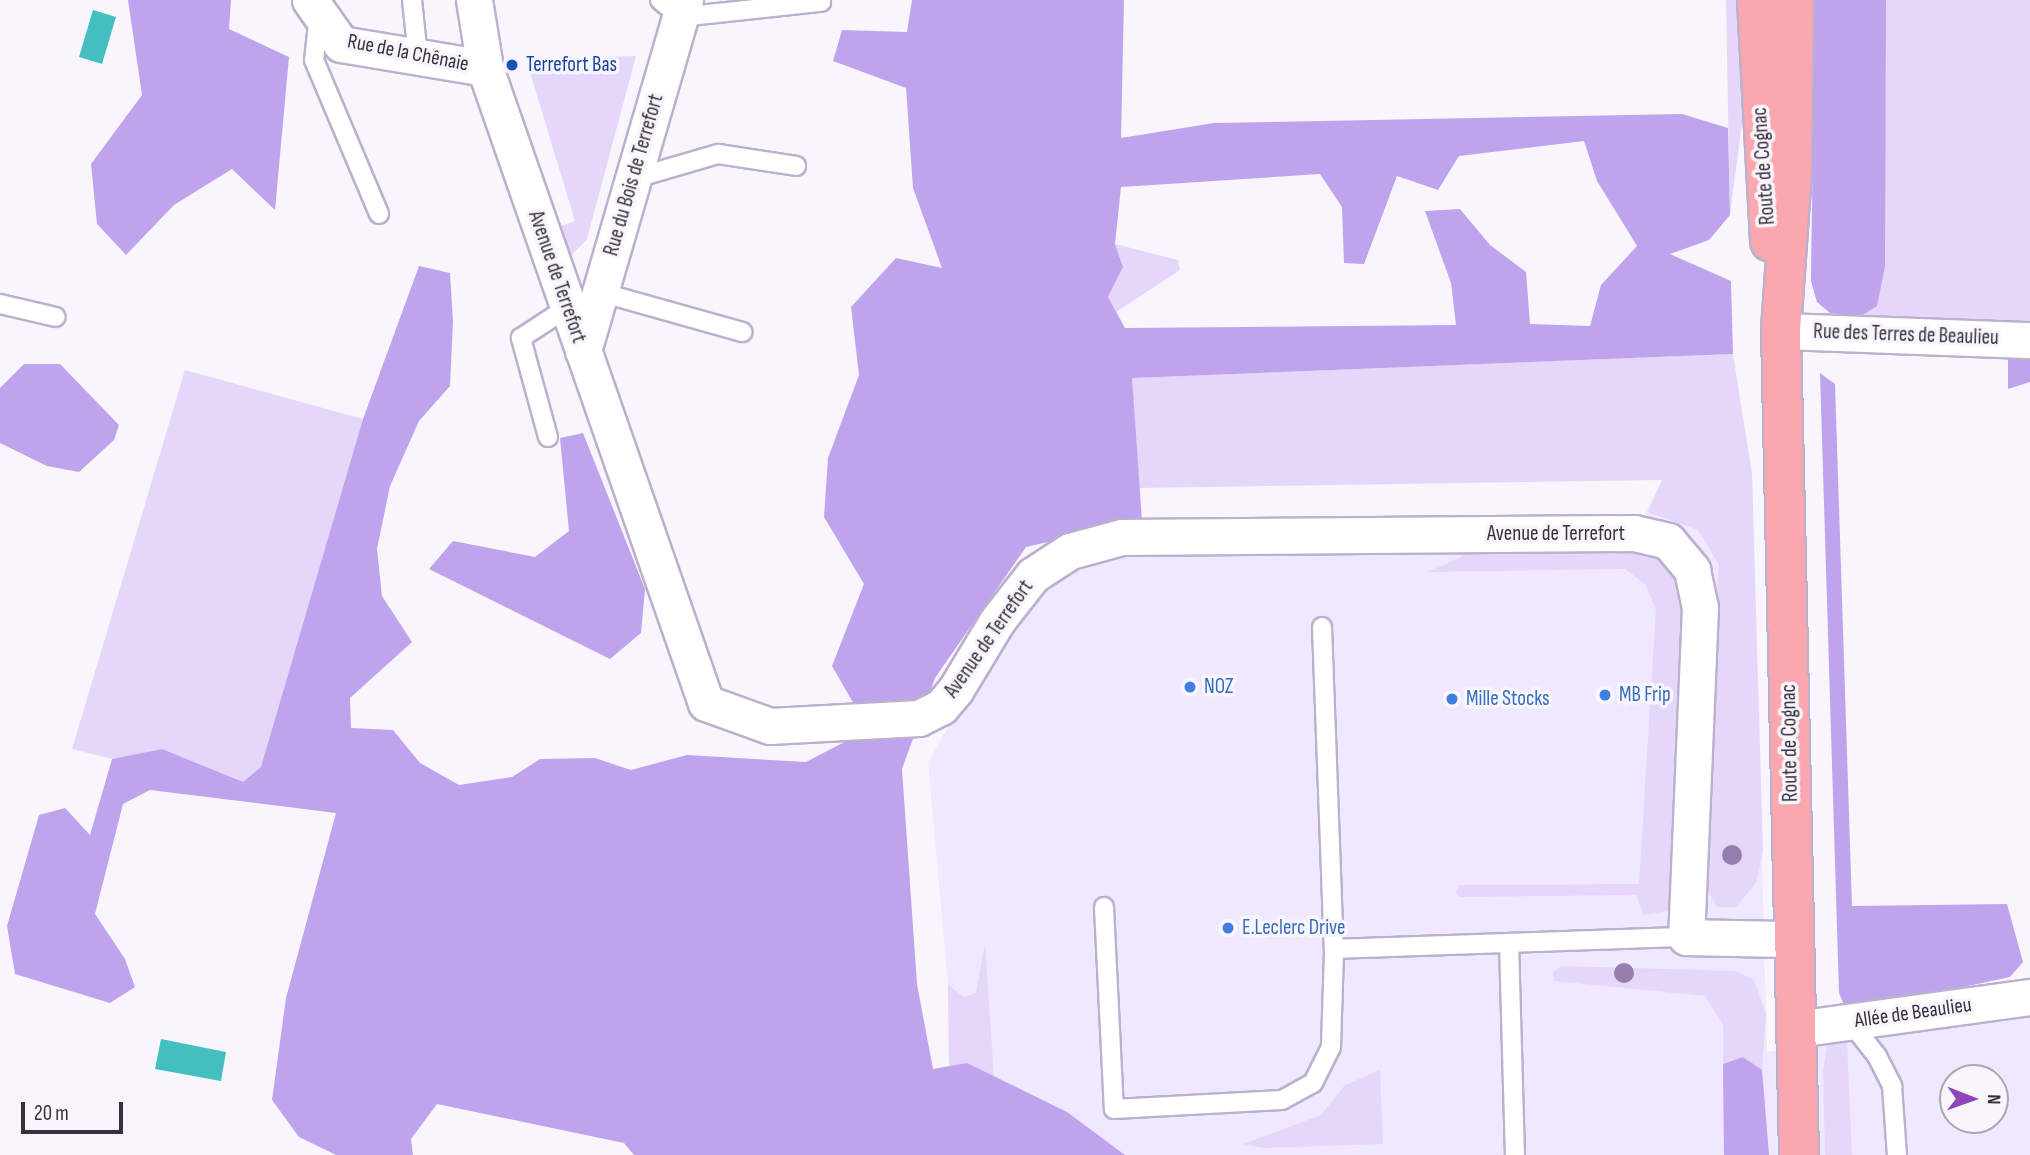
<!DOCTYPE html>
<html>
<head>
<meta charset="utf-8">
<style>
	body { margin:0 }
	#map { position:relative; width:2030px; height:1155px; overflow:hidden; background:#f8f6fc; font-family:"Sofia Sans Condensed",sans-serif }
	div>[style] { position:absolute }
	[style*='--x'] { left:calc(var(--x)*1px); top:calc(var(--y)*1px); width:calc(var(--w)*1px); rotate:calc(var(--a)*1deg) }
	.built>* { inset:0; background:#f0e8ff }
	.green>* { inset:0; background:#e4d7fa }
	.forest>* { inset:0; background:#c0a3ed }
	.water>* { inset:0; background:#44bfc0 }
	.roads { filter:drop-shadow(2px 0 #bbb0ce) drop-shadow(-2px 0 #bbb0ce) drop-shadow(0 2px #bbb0ce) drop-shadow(0 -2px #bbb0ce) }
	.lane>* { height:18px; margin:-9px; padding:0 9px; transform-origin:9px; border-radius:9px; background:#fff }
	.street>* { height:35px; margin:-17.5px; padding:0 17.5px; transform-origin:17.5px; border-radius:17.5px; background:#fff }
	.primary>* { height:38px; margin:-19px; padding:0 19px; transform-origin:19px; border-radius:19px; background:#fba7af }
	.trees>* { width:20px; height:20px; margin:-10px; border-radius:50%; background:#967eaf }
	.dots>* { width:19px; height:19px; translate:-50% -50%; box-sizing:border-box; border:4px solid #f8f6fc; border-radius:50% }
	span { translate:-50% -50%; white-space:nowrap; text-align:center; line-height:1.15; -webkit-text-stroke:7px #f8f6fc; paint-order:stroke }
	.street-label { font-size:21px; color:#36313d }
	.transit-label { font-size:21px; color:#164399 }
	.left { translate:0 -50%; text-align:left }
	.shop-label { font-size:21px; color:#366cbe }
	.north { position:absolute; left:1939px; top:1064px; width:70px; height:70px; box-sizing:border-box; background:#f8f6fc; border:2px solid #aaa7b0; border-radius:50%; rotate:91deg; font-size:19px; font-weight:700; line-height:28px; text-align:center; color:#36313d }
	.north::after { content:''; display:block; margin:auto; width:24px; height:32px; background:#8e46b9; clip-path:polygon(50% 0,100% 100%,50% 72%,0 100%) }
	.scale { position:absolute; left:21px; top:1102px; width:102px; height:32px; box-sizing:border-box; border:4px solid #36313d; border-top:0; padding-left:9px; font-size:21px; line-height:24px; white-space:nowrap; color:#36313d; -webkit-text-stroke:5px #f8f6fc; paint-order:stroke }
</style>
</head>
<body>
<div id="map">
	<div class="built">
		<div style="clip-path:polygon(evenodd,1752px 474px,1767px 1052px,2030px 1011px,2030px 1155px,1014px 1155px,949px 1066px,948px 985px,928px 763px,968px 690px,1031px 594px,1082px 556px,1632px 539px,1663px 479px,1752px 474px,1953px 1078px,1995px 1078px,1995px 1120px,1953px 1120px,1953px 1078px)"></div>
	</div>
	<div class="green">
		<div style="clip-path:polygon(1726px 0,1742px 0,1744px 108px,1730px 215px)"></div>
		<div style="clip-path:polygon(1815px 0,2030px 0,2030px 324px,1879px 319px,1830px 313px,1817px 302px,1811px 281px)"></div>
		<div style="clip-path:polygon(636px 56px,587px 239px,568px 259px,553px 229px,575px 221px,526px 59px)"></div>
		<div style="clip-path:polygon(1115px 244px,1178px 260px,1180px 270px,1116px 312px,1108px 297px,1123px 267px)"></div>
		<div style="clip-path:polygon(1733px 354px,1752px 474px,1763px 851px,1756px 883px,1736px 907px,1717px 907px,1708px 890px,1704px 741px,1719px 565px,1698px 530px,1648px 512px,1662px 480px,1137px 488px,1132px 378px)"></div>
		<div style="clip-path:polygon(185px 370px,363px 419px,256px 794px,72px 749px)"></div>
		<div style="clip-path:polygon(1632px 539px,1662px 553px,1680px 580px,1685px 619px,1673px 910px,1644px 915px,1636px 895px,1459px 897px,1456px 892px,1459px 885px,1639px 884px,1656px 609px,1645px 584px,1625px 569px,1428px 572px,1463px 556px,1442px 548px)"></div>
		<div style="clip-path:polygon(985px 943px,994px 1078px,967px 1063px,949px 1066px,948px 985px,964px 997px,976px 993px)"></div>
		<div style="clip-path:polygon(1562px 966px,1736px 971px,1754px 980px,1766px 1014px,1762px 1070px,1769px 1155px,1724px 1155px,1723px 1025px,1705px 996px,1554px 981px,1553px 972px)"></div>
		<div style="clip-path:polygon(1847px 1042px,1852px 1155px,1825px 1155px,1823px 1072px,1827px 1045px)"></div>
		<div style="clip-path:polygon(1380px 1070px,1383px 1144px,1264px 1148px,1243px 1144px,1321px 1115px,1345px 1085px)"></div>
	</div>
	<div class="forest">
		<div style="clip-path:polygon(128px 0,231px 0,229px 29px,289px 57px,275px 210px,232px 169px,174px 205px,126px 255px,97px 224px,91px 164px,142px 95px)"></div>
		<div style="clip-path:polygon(evenodd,912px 0,1124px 0,1121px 138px,1214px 123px,1682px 114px,1728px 128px,1730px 215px,1709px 240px,1670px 254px,1731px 281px,1733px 354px,1132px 378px,1142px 521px,1026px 547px,935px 678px,902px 769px,917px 984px,933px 1069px,967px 1063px,1067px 1112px,1125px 1155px,634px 1155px,624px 1143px,437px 1104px,411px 1139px,413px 1155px,336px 1155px,299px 1137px,272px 1100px,286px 998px,336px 813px,150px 790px,123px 804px,95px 914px,125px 959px,135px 987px,110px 1003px,15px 974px,7px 926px,39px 815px,65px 808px,90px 835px,112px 759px,162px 749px,243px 782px,261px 767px,363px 419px,419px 266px,450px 273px,453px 322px,450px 386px,419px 421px,390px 486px,377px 549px,382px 596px,412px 642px,350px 698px,351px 728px,393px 730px,420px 763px,459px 785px,512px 777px,540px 759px,595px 758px,631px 770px,687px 755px,806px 762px,852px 738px,855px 706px,832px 666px,864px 584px,824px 517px,828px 458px,859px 375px,851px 307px,896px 258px,942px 268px,913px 188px,906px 88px,833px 61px,842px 30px,907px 32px,912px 0,1584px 141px,1597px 181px,1637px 246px,1601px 285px,1590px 326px,1530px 324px,1526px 272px,1490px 245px,1460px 209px,1425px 211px,1451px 283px,1456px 325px,1125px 328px,1108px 297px,1123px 267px,1115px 244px,1121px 187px,1320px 174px,1342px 207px,1344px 263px,1364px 264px,1397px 176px,1438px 190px,1459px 156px,1584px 141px)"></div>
		<div style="clip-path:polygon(1815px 0,1886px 0,1885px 266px,1877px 306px,1861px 316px,1830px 313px,1817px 302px,1811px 281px)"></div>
		<div style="clip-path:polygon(2008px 350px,2030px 351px,2030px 382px,2008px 389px)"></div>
		<div style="clip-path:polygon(24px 364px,60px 364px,119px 425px,114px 440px,79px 472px,47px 466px,0 443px,0 388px)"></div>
		<div style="clip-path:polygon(1820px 373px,1835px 384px,1852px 906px,2007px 904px,2023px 962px,2010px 977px,1847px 1012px,1839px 993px)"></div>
		<div style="clip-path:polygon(583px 433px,645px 589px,641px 633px,610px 659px,429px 569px,453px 541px,535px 557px,569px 531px,560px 438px)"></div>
		<div style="clip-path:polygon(1743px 1057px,1762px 1070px,1769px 1155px,1724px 1155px,1723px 1064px)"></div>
	</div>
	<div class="water">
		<div style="clip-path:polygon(93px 10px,116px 17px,102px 64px,79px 57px)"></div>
		<div style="clip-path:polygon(161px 1039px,226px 1052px,221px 1081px,155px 1069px)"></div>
	</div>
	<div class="roads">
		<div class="lane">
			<div style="--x:412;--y:0;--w:57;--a:84"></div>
			<div style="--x:660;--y:0;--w:26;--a:40"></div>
			<div style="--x:680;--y:17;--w:142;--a:-6.1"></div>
			<div style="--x:319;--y:15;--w:45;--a:96.3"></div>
			<div style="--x:314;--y:60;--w:167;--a:67.1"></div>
			<div style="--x:632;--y:179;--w:90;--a:-16.2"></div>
			<div style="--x:718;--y:154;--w:79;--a:8.7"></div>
			<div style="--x:600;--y:292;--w:148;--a:15.7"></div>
			<div style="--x:0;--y:304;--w:57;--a:13.1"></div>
			<div style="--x:548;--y:437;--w:103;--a:-105.3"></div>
			<div style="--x:521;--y:338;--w:56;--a:-33.4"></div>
			<div style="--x:1322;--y:627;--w:322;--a:87.9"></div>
			<div style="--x:1334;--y:949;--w:352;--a:-2"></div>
			<div style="--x:1104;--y:907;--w:202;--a:87.2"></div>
			<div style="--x:1114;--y:1109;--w:168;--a:-3.1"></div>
			<div style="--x:1282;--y:1100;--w:35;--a:-29"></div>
			<div style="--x:1313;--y:1083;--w:40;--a:-63.4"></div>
			<div style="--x:1331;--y:1047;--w:98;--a:-88.2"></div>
			<div style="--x:1509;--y:943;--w:212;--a:88.4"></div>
			<div style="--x:1850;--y:1022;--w:43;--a:51.5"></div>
			<div style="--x:1877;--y:1056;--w:34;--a:63"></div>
			<div style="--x:1892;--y:1086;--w:69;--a:85.9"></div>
		</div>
		<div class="street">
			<div style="--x:310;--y:0;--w:54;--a:54.8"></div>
			<div style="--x:341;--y:44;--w:146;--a:9.5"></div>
			<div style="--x:474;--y:0;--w:69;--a:80.8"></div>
			<div style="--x:485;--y:68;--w:672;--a:70.81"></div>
			<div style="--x:706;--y:703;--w:68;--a:19.8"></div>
			<div style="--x:770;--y:726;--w:149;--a:-3.1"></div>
			<div style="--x:919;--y:718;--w:25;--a:-27"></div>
			<div style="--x:941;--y:707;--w:23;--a:-50"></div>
			<div style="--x:956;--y:689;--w:79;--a:-58.9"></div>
			<div style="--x:997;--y:621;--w:58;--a:-52"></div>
			<div style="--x:1033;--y:575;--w:44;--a:-33"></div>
			<div style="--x:1070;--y:551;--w:54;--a:-15.1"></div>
			<div style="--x:1122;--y:537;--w:512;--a:-0.45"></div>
			<div style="--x:1634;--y:533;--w:35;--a:13"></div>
			<div style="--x:1668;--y:541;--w:38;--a:50"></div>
			<div style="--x:1692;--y:570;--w:38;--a:78"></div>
			<div style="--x:1700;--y:607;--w:330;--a:92.4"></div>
			<div style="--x:1686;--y:937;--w:108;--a:1.1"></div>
			<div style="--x:1781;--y:331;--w:249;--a:2.1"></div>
			<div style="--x:583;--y:351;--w:366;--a:-73.8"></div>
			<div style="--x:1796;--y:1029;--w:236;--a:-7.8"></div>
		</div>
		<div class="primary">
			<div style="--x:1757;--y:0;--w:242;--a:86.9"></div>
			<div style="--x:1794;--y:0;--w:172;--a:90.7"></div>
			<div style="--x:1792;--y:172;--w:159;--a:94"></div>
			<div style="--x:1781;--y:331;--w:824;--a:88.75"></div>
		</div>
	</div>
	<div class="trees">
		<div style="left:1732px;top:855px"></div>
		<div style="left:1624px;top:973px"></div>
	</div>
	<div class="dots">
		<div style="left:512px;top:65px;background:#1a4fb4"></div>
		<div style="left:1190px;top:687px;background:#3f7fe0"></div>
		<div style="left:1605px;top:695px;background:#3f7fe0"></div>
		<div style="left:1452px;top:699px;background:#3f7fe0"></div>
		<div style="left:1228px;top:928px;background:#3f7fe0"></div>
	</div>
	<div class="street-label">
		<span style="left:408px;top:53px;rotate:11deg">Rue de la Chênaie</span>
		<span style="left:1764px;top:166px;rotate:-94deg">Route de Cognac</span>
		<span style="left:634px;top:175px;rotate:-74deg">Rue du Bois de Terrefort</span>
		<span style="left:557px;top:277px;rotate:71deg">Avenue de Terrefort</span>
		<span style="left:1906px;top:335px;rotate:2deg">Rue des Terres de Beaulieu</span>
		<span style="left:1556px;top:534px">Avenue de Terrefort</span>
		<span style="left:989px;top:639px;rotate:-55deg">Avenue de Terrefort</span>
		<span style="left:1790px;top:743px;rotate:-91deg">Route de Cognac</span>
		<span style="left:1913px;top:1013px;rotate:-8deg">Allée de Beaulieu</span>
	</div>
	<div class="transit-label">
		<span class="left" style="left:526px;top:65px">Terrefort Bas</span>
	</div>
	<div class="shop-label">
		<span class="left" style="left:1204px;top:687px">NOZ</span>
		<span class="left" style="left:1619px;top:695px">MB Frip</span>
		<span class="left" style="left:1466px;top:699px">Mille Stocks</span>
		<span class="left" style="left:1242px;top:928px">E.Leclerc Drive</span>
	</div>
	<div class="north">N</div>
	<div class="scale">20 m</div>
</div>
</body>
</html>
